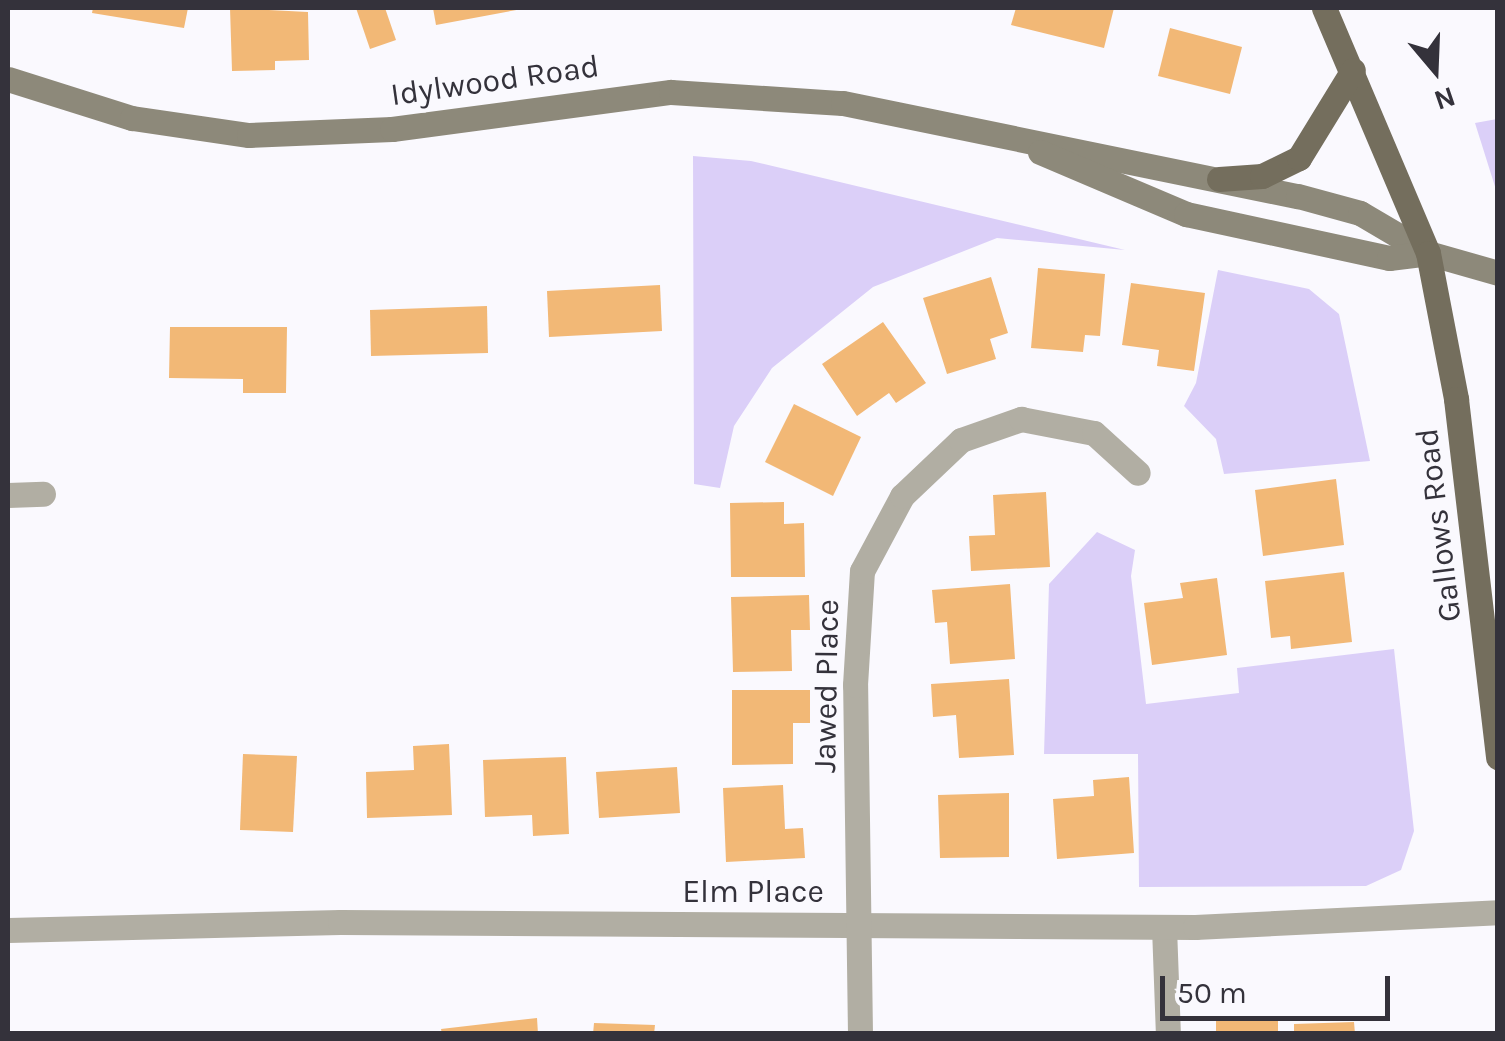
<!DOCTYPE html>
<html>
<head>
<meta charset="utf-8">
<style>
	body { margin:0 }
	#map { position:relative; width:1505px; height:1041px; overflow:hidden; background:#faf9fe; font-family:Karla,sans-serif }
	div>[style] { position:absolute }
	[style*='--x'] { left:calc(var(--x)*1px); top:calc(var(--y)*1px); width:calc(var(--w)*1px); rotate:calc(var(--a)*1deg) }
	.green>* { inset:0; background:#dbcff8 }
	.building>* { inset:0; background:#f2b876 }
	.minor>* { height:25px; margin:-12.5px; padding:0 12.5px; transform-origin:12.5px; border-radius:12.5px; background:#b1aea3 }
	.secondary>* { height:25px; margin:-12.5px; padding:0 12.5px; transform-origin:12.5px; border-radius:12.5px; background:#8d897a }
	.primary>* { height:25px; margin:-12.5px; padding:0 12.5px; transform-origin:12.5px; border-radius:12.5px; background:#746e5d }
	span { translate:-50% -50%; white-space:nowrap; text-align:center; line-height:1.15; -webkit-text-stroke:8px #faf9fe; paint-order:stroke }
	.street-label { font-size:32px; color:#34323b }
	.frame { position:absolute; inset:0; border:10px solid #34323b; pointer-events:none }
	.north { position:absolute; left:1385px; top:20px; width:100px; height:100px; -webkit-text-stroke:8px #faf9fe; paint-order:stroke; rotate:161deg; font-size:28px; font-weight:700; line-height:40px; text-align:center; color:#34323b }
	.north::after { content:''; display:block; margin:auto; width:35px; height:45px; background:#34323b; clip-path:polygon(50% 0,100% 100%,50% 72%,0 100%) }
	.scale { position:absolute; left:1160px; top:976px; width:230px; height:45px; box-sizing:border-box; border:5px solid #34323b; border-top:0; padding-left:12px; font-size:30px; line-height:35px; white-space:nowrap; color:#34323b; -webkit-text-stroke:8px #faf9fe; paint-order:stroke }
</style>
</head>
<body>
<div id="map">
	<div class="green">
		<div style="clip-path:polygon(1497px 119px,1498px 119px,1497px 193px,1475px 123px)"></div>
		<div style="clip-path:polygon(693px 156px,751px 161px,1125px 250px,997px 238px,873px 287px,772px 368px,734px 426px,720px 488px,694px 484px)"></div>
		<div style="clip-path:polygon(1218px 270px,1309px 289px,1339px 314px,1370px 461px,1224px 474px,1216px 439px,1184px 406px,1196px 383px)"></div>
		<div style="clip-path:polygon(1097px 532px,1135px 550px,1131px 576px,1146px 704px,1239px 693px,1237px 668px,1394px 649px,1414px 831px,1401px 870px,1366px 886px,1139px 887px,1138px 754px,1044px 754px,1049px 584px)"></div>
	</div>
	<div class="building">
		<div style="clip-path:polygon(93px 8px,188px 8px,184px 28px,92px 13px)"></div>
		<div style="clip-path:polygon(230px 8px,308px 12px,309px 60px,275px 61px,275px 70px,232px 71px)"></div>
		<div style="clip-path:polygon(356px 8px,385px 8px,396px 40px,370px 49px)"></div>
		<div style="clip-path:polygon(433px 8px,521px 8px,522px 9px,436px 25px)"></div>
		<div style="clip-path:polygon(1016px 8px,1114px 8px,1104px 48px,1011px 25px)"></div>
		<div style="clip-path:polygon(1170px 28px,1242px 47px,1230px 94px,1158px 76px)"></div>
		<div style="clip-path:polygon(1038px 268px,1105px 274px,1100px 336px,1085px 335px,1083px 352px,1031px 348px)"></div>
		<div style="clip-path:polygon(991px 277px,1008px 333px,990px 339px,996px 359px,947px 374px,923px 298px)"></div>
		<div style="clip-path:polygon(1131px 283px,1205px 293px,1194px 371px,1157px 366px,1159px 350px,1122px 345px)"></div>
		<div style="clip-path:polygon(660px 285px,662px 331px,549px 337px,547px 291px)"></div>
		<div style="clip-path:polygon(487px 306px,488px 353px,371px 356px,370px 310px)"></div>
		<div style="clip-path:polygon(883px 322px,926px 383px,896px 403px,889px 393px,857px 416px,822px 364px)"></div>
		<div style="clip-path:polygon(170px 327px,287px 327px,286px 393px,243px 393px,243px 379px,169px 378px)"></div>
		<div style="clip-path:polygon(794px 404px,861px 437px,833px 496px,765px 462px)"></div>
		<div style="clip-path:polygon(1336px 479px,1344px 545px,1263px 556px,1255px 490px)"></div>
		<div style="clip-path:polygon(1046px 492px,1050px 567px,971px 571px,969px 536px,995px 535px,993px 495px)"></div>
		<div style="clip-path:polygon(784px 502px,784px 524px,804px 523px,805px 577px,731px 577px,730px 503px)"></div>
		<div style="clip-path:polygon(1344px 572px,1352px 642px,1291px 649px,1290px 636px,1271px 638px,1265px 581px)"></div>
		<div style="clip-path:polygon(1217px 578px,1227px 655px,1152px 665px,1144px 603px,1183px 598px,1180px 583px)"></div>
		<div style="clip-path:polygon(1010px 584px,1015px 659px,950px 664px,947px 622px,935px 623px,932px 590px)"></div>
		<div style="clip-path:polygon(809px 595px,810px 630px,791px 630px,792px 671px,733px 672px,731px 597px)"></div>
		<div style="clip-path:polygon(1009px 679px,1014px 755px,959px 758px,956px 715px,933px 717px,931px 684px)"></div>
		<div style="clip-path:polygon(732px 690px,810px 690px,810px 723px,793px 723px,793px 764px,732px 765px)"></div>
		<div style="clip-path:polygon(449px 744px,452px 815px,367px 818px,366px 772px,414px 770px,413px 746px)"></div>
		<div style="clip-path:polygon(243px 754px,297px 756px,293px 832px,240px 830px)"></div>
		<div style="clip-path:polygon(566px 757px,569px 834px,533px 836px,532px 815px,485px 817px,483px 760px)"></div>
		<div style="clip-path:polygon(677px 767px,680px 813px,599px 818px,596px 772px)"></div>
		<div style="clip-path:polygon(1129px 777px,1134px 853px,1057px 859px,1053px 799px,1094px 796px,1093px 780px)"></div>
		<div style="clip-path:polygon(783px 785px,785px 829px,803px 828px,805px 858px,726px 862px,723px 788px)"></div>
		<div style="clip-path:polygon(1009px 793px,1009px 857px,940px 858px,938px 795px)"></div>
		<div style="clip-path:polygon(537px 1018px,538px 1034px,442px 1034px,441px 1029px)"></div>
		<div style="clip-path:polygon(1278px 1018px,1278px 1034px,1216px 1034px,1216px 1019px)"></div>
		<div style="clip-path:polygon(1354px 1022px,1355px 1034px,1294px 1034px,1294px 1024px)"></div>
		<div style="clip-path:polygon(594px 1023px,655px 1025px,654px 1034px,593px 1034px)"></div>
	</div>
	<div class="minor">
		<div style="--x:8;--y:495;--w:35;--a:-2"></div>
		<div style="--x:1164;--y:927;--w:107;--a:87.9"></div>
		<div style="--x:8;--y:930;--w:332;--a:-1.4"></div>
		<div style="--x:340;--y:922;--w:855;--a:0.34"></div>
		<div style="--x:1195;--y:927;--w:303;--a:-2.8"></div>
		<div style="--x:860;--y:1034;--w:349;--a:-90.8"></div>
		<div style="--x:855;--y:685;--w:114;--a:-86.5"></div>
		<div style="--x:862;--y:571;--w:85;--a:-61.9"></div>
		<div style="--x:902;--y:496;--w:81;--a:-43.5"></div>
		<div style="--x:961;--y:440;--w:64;--a:-19.3"></div>
		<div style="--x:1021;--y:419;--w:74;--a:10.9"></div>
		<div style="--x:1094;--y:433;--w:59;--a:42.3"></div>
	</div>
	<div class="secondary">
		<div style="--x:8;--y:79;--w:130;--a:17.5"></div>
		<div style="--x:132;--y:118;--w:118;--a:8.3"></div>
		<div style="--x:249;--y:135;--w:143;--a:-2.4"></div>
		<div style="--x:392;--y:129;--w:281;--a:-7.6"></div>
		<div style="--x:671;--y:92;--w:172;--a:3.7"></div>
		<div style="--x:843;--y:103;--w:464;--a:11.6"></div>
		<div style="--x:1298;--y:196;--w:64;--a:15.3"></div>
		<div style="--x:1360;--y:213;--w:79;--a:30.5"></div>
		<div style="--x:1428;--y:253;--w:73;--a:15.9"></div>
		<div style="--x:1040;--y:152;--w:159;--a:23"></div>
		<div style="--x:1186;--y:214;--w:208;--a:12.2"></div>
		<div style="--x:1389;--y:258;--w:39;--a:-7"></div>
	</div>
	<div class="primary">
		<div style="--x:1324;--y:8;--w:266;--a:67"></div>
		<div style="--x:1428;--y:253;--w:149;--a:79.1"></div>
		<div style="--x:1456;--y:399;--w:361;--a:83.3"></div>
		<div style="--x:1219;--y:179;--w:43;--a:-4"></div>
		<div style="--x:1262;--y:176;--w:41;--a:-25.9"></div>
		<div style="--x:1299;--y:158;--w:103;--a:-58.5"></div>
	</div>
	<div class="street-label">
		<span style="left:495px;top:81px;rotate:-8deg">Idylwood Road</span>
		<span style="left:1439px;top:525px;rotate:-97deg">Gallows Road</span>
		<span style="left:827px;top:686px;rotate:-89deg">Jawed Place</span>
		<span style="left:753px;top:892px">Elm Place</span>
	</div>
	<div class="frame"></div>
	<div class="north">N</div>
	<div class="scale">50 m</div>
</div>
</body>
</html>
